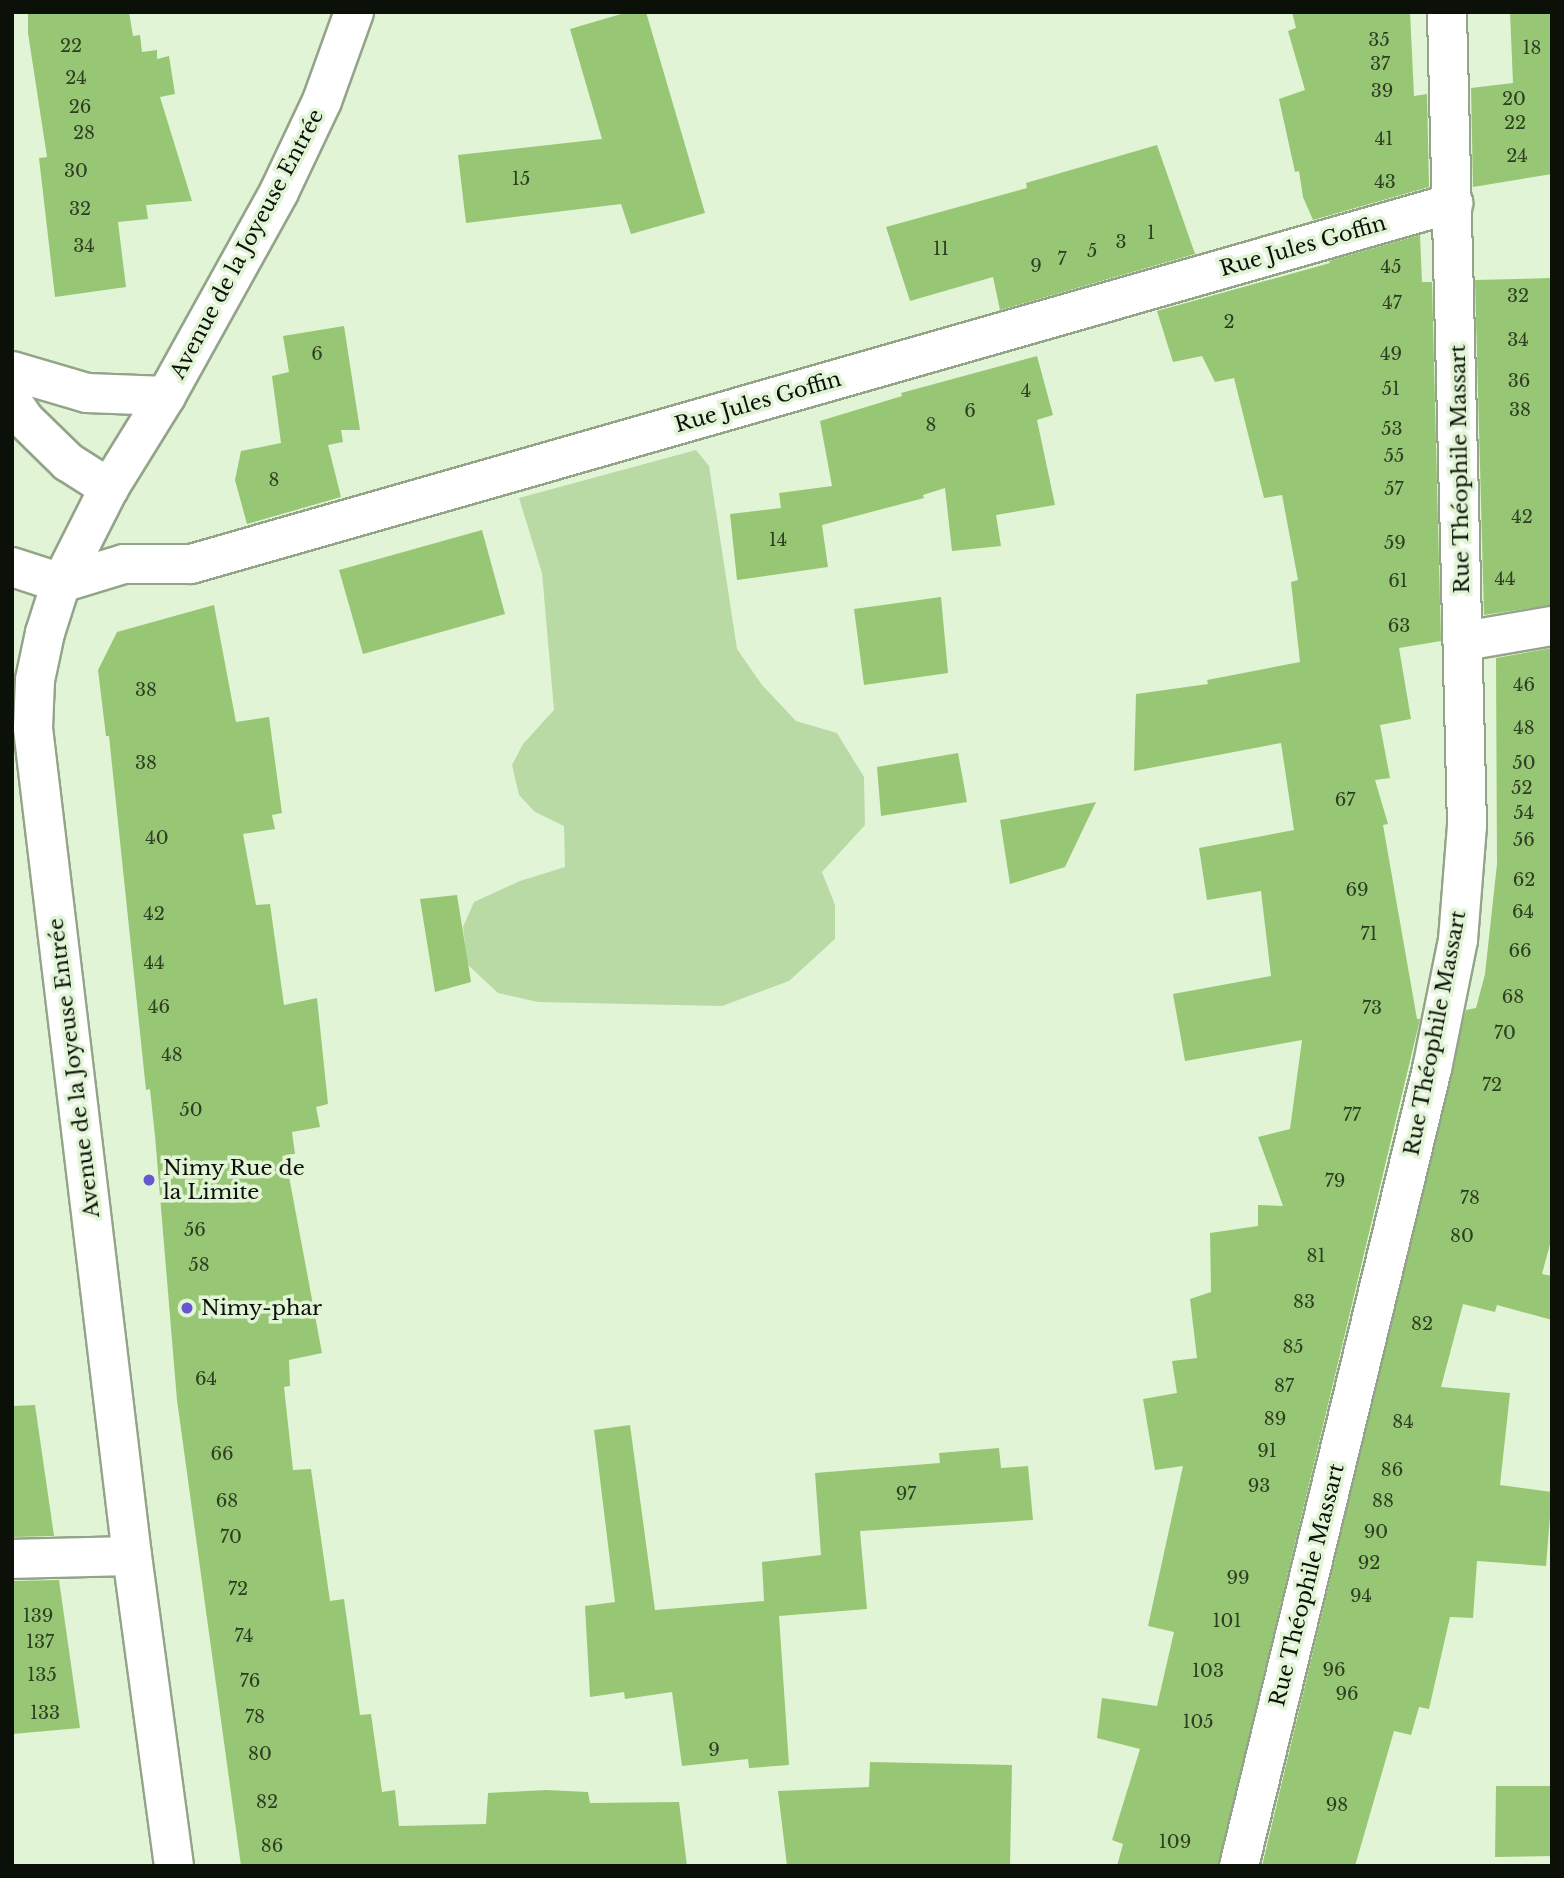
<!DOCTYPE html>
<html>
<head>
<meta charset="utf-8">
<style>
	body { margin:0 }
	#map { position:relative; width:1564px; height:1878px; overflow:hidden; background:#e2f4d6; font-family:"Libre Baskerville",serif }
	div>[style] { position:absolute }
	[style*='--x'] { left:calc(var(--x)*1px); top:calc(var(--y)*1px); width:calc(var(--w)*1px); rotate:calc(var(--a)*1deg) }
	.green>* { inset:0; background:#badaa5 }
	.building>* { inset:0; background:#97c774 }
	.roads { filter:drop-shadow(2px 0 #93a489) drop-shadow(-2px 0 #93a489) drop-shadow(0 2px #93a489) drop-shadow(0 -2px #93a489) }
	.minor>* { height:38px; margin:-19px; padding:0 19px; transform-origin:19px; border-radius:19px; background:#fff }
	.primary>* { height:38px; margin:-19px; padding:0 19px; transform-origin:19px; border-radius:19px; background:#fff }
	.dots>* { width:19px; height:19px; translate:-50% -50%; box-sizing:border-box; border:4px solid #e2f4d6; border-radius:50% }
	span { translate:-50% -50%; white-space:nowrap; text-align:center; line-height:1.15; -webkit-text-stroke:7px #e2f4d6; paint-order:stroke }
	.number-label { font-size:18px; color:#2e3e23 }
	.number-label span { -webkit-text-stroke-width:0 }
	.street-label { font-size:21px; color:#0b1108 }
	.poi-label { font-size:21px; color:#0b1108 }
	.left { translate:0 -50%; text-align:left }
	.frame { position:absolute; inset:0; border:14px solid #0b1108; pointer-events:none }
</style>
</head>
<body>
<div id="map">
	<div class="green">
		<div style="clip-path:polygon(696px 450px,709px 466px,737px 649px,762px 685px,796px 721px,837px 733px,864px 777px,865px 825px,822px 872px,835px 905px,835px 939px,789px 981px,722px 1006px,538px 1002px,498px 993px,467px 964px,463px 927px,474px 902px,520px 881px,565px 867px,564px 826px,535px 812px,519px 795px,512px 765px,523px 744px,554px 710px,542px 573px,519px 498px)"></div>
	</div>
	<div class="building">
		<div style="clip-path:polygon(28px 12px,129px 12px,133px 36px,140px 35px,142px 52px,157px 50px,157px 59px,169px 56px,175px 94px,160px 97px,192px 201px,146px 205px,148px 219px,118px 222px,126px 287px,55px 297px,39px 158px,47px 157px,28px 33px)"></div>
		<div style="clip-path:polygon(628px 12px,646px 12px,705px 213px,631px 234px,621px 204px,466px 223px,458px 155px,602px 139px,570px 29px)"></div>
		<div style="clip-path:polygon(1292px 12px,1410px 12px,1414px 96px,1427px 94px,1429px 187px,1313px 220px,1303px 197px,1299px 171px,1295px 172px,1279px 99px,1305px 90px,1288px 31px,1296px 28px)"></div>
		<div style="clip-path:polygon(1510px 12px,1552px 12px,1552px 174px,1473px 187px,1471px 88px,1513px 83px)"></div>
		<div style="clip-path:polygon(1157px 145px,1195px 254px,1000px 310px,993px 277px,910px 301px,886px 227px,1027px 188px,1026px 183px)"></div>
		<div style="clip-path:polygon(1420px 235px,1422px 282px,1432px 282px,1441px 641px,1399px 648px,1411px 719px,1380px 725px,1390px 778px,1375px 780px,1388px 824px,1383px 825px,1417px 1019px,1420px 1019px,1218px 1866px,1117px 1866px,1123px 1844px,1112px 1840px,1140px 1749px,1097px 1738px,1102px 1698px,1157px 1706px,1174px 1632px,1148px 1626px,1183px 1466px,1155px 1470px,1143px 1399px,1177px 1393px,1172px 1361px,1197px 1358px,1190px 1299px,1211px 1292px,1210px 1233px,1258px 1226px,1258px 1205px,1283px 1206px,1258px 1137px,1290px 1129px,1302px 1040px,1185px 1061px,1173px 994px,1271px 976px,1261px 891px,1207px 900px,1199px 848px,1294px 830px,1281px 743px,1134px 771px,1136px 694px,1208px 684px,1207px 680px,1300px 662px,1291px 582px,1298px 580px,1282px 495px,1264px 498px,1234px 378px,1215px 382px,1202px 356px,1173px 362px,1157px 311px,1330px 263px,1329px 261px)"></div>
		<div style="clip-path:polygon(1552px 278px,1552px 605px,1484px 615px,1475px 280px)"></div>
		<div style="clip-path:polygon(344px 326px,360px 430px,341px 430px,343px 442px,328px 445px,341px 497px,247px 524px,235px 480px,241px 451px,281px 443px,272px 376px,289px 372px,283px 336px)"></div>
		<div style="clip-path:polygon(1037px 356px,1053px 415px,1037px 420px,1055px 505px,996px 515px,1001px 546px,952px 551px,945px 488px,923px 495px,924px 498px,822px 525px,828px 567px,737px 580px,730px 514px,781px 508px,779px 493px,832px 486px,820px 421px,902px 396px,901px 393px)"></div>
		<div style="clip-path:polygon(482px 530px,505px 614px,363px 654px,339px 570px)"></div>
		<div style="clip-path:polygon(941px 597px,948px 673px,864px 685px,854px 609px)"></div>
		<div style="clip-path:polygon(214px 605px,236px 722px,269px 717px,282px 813px,272px 815px,275px 829px,243px 834px,256px 905px,270px 904px,284px 1005px,317px 998px,328px 1104px,316px 1107px,320px 1127px,292px 1132px,295px 1154px,285px 1155px,322px 1353px,289px 1360px,290px 1386px,284px 1387px,293px 1470px,311px 1469px,330px 1601px,344px 1599px,360px 1715px,371px 1714px,382px 1792px,395px 1790px,399px 1826px,486px 1824px,488px 1793px,546px 1790px,588px 1792px,590px 1803px,679px 1802px,687px 1866px,241px 1866px,177px 1400px,155px 1136px,150px 1089px,146px 1090px,109px 736px,106px 736px,98px 670px,117px 632px)"></div>
		<div style="clip-path:polygon(1552px 648px,1552px 1237px,1542px 1274px,1552px 1276px,1552px 1320px,1497px 1305px,1495px 1312px,1463px 1304px,1441px 1387px,1510px 1393px,1500px 1485px,1552px 1492px,1546px 1566px,1477px 1561px,1473px 1618px,1450px 1617px,1429px 1709px,1419px 1707px,1411px 1735px,1394px 1731px,1355px 1866px,1262px 1866px,1466px 1010px,1476px 1008px,1485px 974px,1497px 864px,1496px 658px)"></div>
		<div style="clip-path:polygon(958px 753px,967px 802px,881px 816px,877px 767px)"></div>
		<div style="clip-path:polygon(1096px 802px,1065px 867px,1010px 884px,1000px 820px)"></div>
		<div style="clip-path:polygon(457px 895px,471px 982px,435px 992px,420px 899px)"></div>
		<div style="clip-path:polygon(35px 1405px,54px 1536px,12px 1537px,12px 1406px)"></div>
		<div style="clip-path:polygon(630px 1425px,655px 1610px,764px 1601px,762px 1562px,821px 1555px,815px 1473px,940px 1463px,939px 1453px,999px 1448px,1001px 1468px,1028px 1466px,1033px 1520px,860px 1531px,867px 1609px,779px 1616px,789px 1765px,749px 1768px,748px 1759px,682px 1766px,672px 1692px,625px 1699px,624px 1692px,590px 1697px,585px 1606px,615px 1602px,594px 1430px)"></div>
		<div style="clip-path:polygon(59px 1580px,80px 1728px,12px 1734px,12px 1581px)"></div>
		<div style="clip-path:polygon(870px 1762px,1012px 1765px,1010px 1866px,787px 1866px,778px 1791px,869px 1787px)"></div>
		<div style="clip-path:polygon(1496px 1786px,1552px 1786px,1552px 1856px,1495px 1857px)"></div>
	</div>
	<div class="roads">
		<div class="minor">
			<div style="--x:12;--y:371;--w:78;--a:16.3"></div>
			<div style="--x:87;--y:393;--w:79;--a:2.2"></div>
			<div style="--x:12;--y:401;--w:22;--a:56"></div>
			<div style="--x:24;--y:419;--w:62;--a:44.3"></div>
			<div style="--x:68;--y:462;--w:49;--a:32.4"></div>
			<div style="--x:12;--y:567;--w:52;--a:18.1"></div>
			<div style="--x:61;--y:583;--w:66;--a:-16.8"></div>
			<div style="--x:124;--y:564;--w:67;--a:0"></div>
			<div style="--x:191;--y:564;--w:1313;--a:-15.96"></div>
			<div style="--x:1464;--y:641;--w:89;--a:-9.7"></div>
			<div style="--x:12;--y:1559;--w:120;--a:-1.4"></div>
			<div style="--x:1239;--y:1866;--w:820;--a:-76.39"></div>
			<div style="--x:1432;--y:1069;--w:132;--a:-78.6"></div>
			<div style="--x:1458;--y:940;--w:114;--a:-85.5"></div>
			<div style="--x:1467;--y:826;--w:814;--a:-91.41"></div>
		</div>
		<div class="primary">
			<div style="--x:174;--y:1866;--w:313;--a:-97.7"></div>
			<div style="--x:132;--y:1556;--w:834;--a:-96.82"></div>
			<div style="--x:33;--y:728;--w:48;--a:-87.6"></div>
			<div style="--x:35;--y:680;--w:48;--a:-78"></div>
			<div style="--x:45;--y:633;--w:52;--a:-72.3"></div>
			<div style="--x:61;--y:583;--w:106;--a:-63.2"></div>
			<div style="--x:109;--y:488;--w:108;--a:-58.2"></div>
			<div style="--x:166;--y:396;--w:233;--a:-61"></div>
			<div style="--x:279;--y:192;--w:101;--a:-64.7"></div>
			<div style="--x:322;--y:101;--w:95;--a:-70.2"></div>
		</div>
	</div>
	<div class="dots">
		<div style="left:149px;top:1180px;background:#6457d0"></div>
		<div style="left:187px;top:1308px;background:#6457d0"></div>
	</div>
	<div class="number-label">
		<span style="left:1379px;top:40px">35</span>
		<span style="left:71px;top:46px">22</span>
		<span style="left:1532px;top:48px">18</span>
		<span style="left:1380px;top:64px">37</span>
		<span style="left:76px;top:78px">24</span>
		<span style="left:1382px;top:91px">39</span>
		<span style="left:1514px;top:99px">20</span>
		<span style="left:80px;top:107px">26</span>
		<span style="left:1515px;top:123px">22</span>
		<span style="left:84px;top:133px">28</span>
		<span style="left:1384px;top:139px">41</span>
		<span style="left:1517px;top:156px">24</span>
		<span style="left:76px;top:171px">30</span>
		<span style="left:521px;top:179px">15</span>
		<span style="left:1385px;top:182px">43</span>
		<span style="left:80px;top:209px">32</span>
		<span style="left:1151px;top:233px">1</span>
		<span style="left:1121px;top:242px">3</span>
		<span style="left:84px;top:246px">34</span>
		<span style="left:941px;top:249px">11</span>
		<span style="left:1092px;top:251px">5</span>
		<span style="left:1062px;top:259px">7</span>
		<span style="left:1036px;top:266px">9</span>
		<span style="left:1391px;top:267px">45</span>
		<span style="left:1518px;top:296px">32</span>
		<span style="left:1392px;top:303px">47</span>
		<span style="left:1229px;top:322px">2</span>
		<span style="left:1518px;top:340px">34</span>
		<span style="left:317px;top:354px">6</span>
		<span style="left:1391px;top:354px">49</span>
		<span style="left:1519px;top:381px">36</span>
		<span style="left:1391px;top:389px">51</span>
		<span style="left:1026px;top:391px">4</span>
		<span style="left:1520px;top:410px">38</span>
		<span style="left:970px;top:411px">6</span>
		<span style="left:931px;top:425px">8</span>
		<span style="left:1392px;top:429px">53</span>
		<span style="left:1394px;top:456px">55</span>
		<span style="left:274px;top:480px">8</span>
		<span style="left:1394px;top:489px">57</span>
		<span style="left:1522px;top:517px">42</span>
		<span style="left:778px;top:540px">14</span>
		<span style="left:1395px;top:543px">59</span>
		<span style="left:1505px;top:579px">44</span>
		<span style="left:1398px;top:581px">61</span>
		<span style="left:1399px;top:626px">63</span>
		<span style="left:1524px;top:685px">46</span>
		<span style="left:146px;top:690px">38</span>
		<span style="left:1524px;top:728px">48</span>
		<span style="left:146px;top:763px">38</span>
		<span style="left:1524px;top:763px">50</span>
		<span style="left:1522px;top:788px">52</span>
		<span style="left:1345px;top:800px">67</span>
		<span style="left:1524px;top:813px">54</span>
		<span style="left:157px;top:838px">40</span>
		<span style="left:1524px;top:840px">56</span>
		<span style="left:1524px;top:880px">62</span>
		<span style="left:1357px;top:890px">69</span>
		<span style="left:1523px;top:912px">64</span>
		<span style="left:154px;top:914px">42</span>
		<span style="left:1369px;top:934px">71</span>
		<span style="left:1520px;top:951px">66</span>
		<span style="left:154px;top:963px">44</span>
		<span style="left:1513px;top:997px">68</span>
		<span style="left:159px;top:1007px">46</span>
		<span style="left:1372px;top:1008px">73</span>
		<span style="left:1505px;top:1033px">70</span>
		<span style="left:172px;top:1055px">48</span>
		<span style="left:1492px;top:1085px">72</span>
		<span style="left:191px;top:1110px">50</span>
		<span style="left:1352px;top:1115px">77</span>
		<span style="left:1335px;top:1181px">79</span>
		<span style="left:1470px;top:1198px">78</span>
		<span style="left:195px;top:1230px">56</span>
		<span style="left:1462px;top:1236px">80</span>
		<span style="left:1316px;top:1256px">81</span>
		<span style="left:199px;top:1265px">58</span>
		<span style="left:1304px;top:1302px">83</span>
		<span style="left:1422px;top:1324px">82</span>
		<span style="left:1293px;top:1347px">85</span>
		<span style="left:206px;top:1379px">64</span>
		<span style="left:1284px;top:1386px">87</span>
		<span style="left:1275px;top:1419px">89</span>
		<span style="left:1403px;top:1422px">84</span>
		<span style="left:1267px;top:1451px">91</span>
		<span style="left:222px;top:1454px">66</span>
		<span style="left:1392px;top:1470px">86</span>
		<span style="left:1259px;top:1486px">93</span>
		<span style="left:906px;top:1494px">97</span>
		<span style="left:227px;top:1501px">68</span>
		<span style="left:1383px;top:1501px">88</span>
		<span style="left:1376px;top:1532px">90</span>
		<span style="left:231px;top:1537px">70</span>
		<span style="left:1369px;top:1563px">92</span>
		<span style="left:1238px;top:1578px">99</span>
		<span style="left:238px;top:1589px">72</span>
		<span style="left:1361px;top:1596px">94</span>
		<span style="left:38px;top:1616px">139</span>
		<span style="left:1227px;top:1621px">101</span>
		<span style="left:244px;top:1636px">74</span>
		<span style="left:40px;top:1642px">137</span>
		<span style="left:1334px;top:1670px">96</span>
		<span style="left:1208px;top:1671px">103</span>
		<span style="left:42px;top:1675px">135</span>
		<span style="left:250px;top:1681px">76</span>
		<span style="left:1347px;top:1694px">96</span>
		<span style="left:45px;top:1713px">133</span>
		<span style="left:255px;top:1717px">78</span>
		<span style="left:1198px;top:1722px">105</span>
		<span style="left:714px;top:1750px">9</span>
		<span style="left:260px;top:1754px">80</span>
		<span style="left:267px;top:1802px">82</span>
		<span style="left:1337px;top:1805px">98</span>
		<span style="left:1175px;top:1842px">109</span>
		<span style="left:272px;top:1846px">86</span>
	</div>
	<div class="street-label">
		<span style="left:247px;top:244px;rotate:-62deg">Avenue de la Joyeuse Entrée</span>
		<span style="left:1303px;top:246px;rotate:-16deg">Rue Jules Goffin</span>
		<span style="left:758px;top:402px;rotate:-16deg">Rue Jules Goffin</span>
		<span style="left:1460px;top:469px;rotate:-91deg">Rue Théophile Massart</span>
		<span style="left:1435px;top:1033px;rotate:-79deg">Rue Théophile Massart</span>
		<span style="left:74px;top:1068px;rotate:-97deg">Avenue de la Joyeuse Entrée</span>
		<span style="left:1307px;top:1585px;rotate:-76deg">Rue Théophile Massart</span>
	</div>
	<div class="poi-label">
		<span class="left" style="left:163px;top:1180px">Nimy Rue de<br>la Limite</span>
		<span class="left" style="left:201px;top:1308px">Nimy-phar</span>
	</div>
	<div class="frame"></div>
</div>
</body>
</html>
